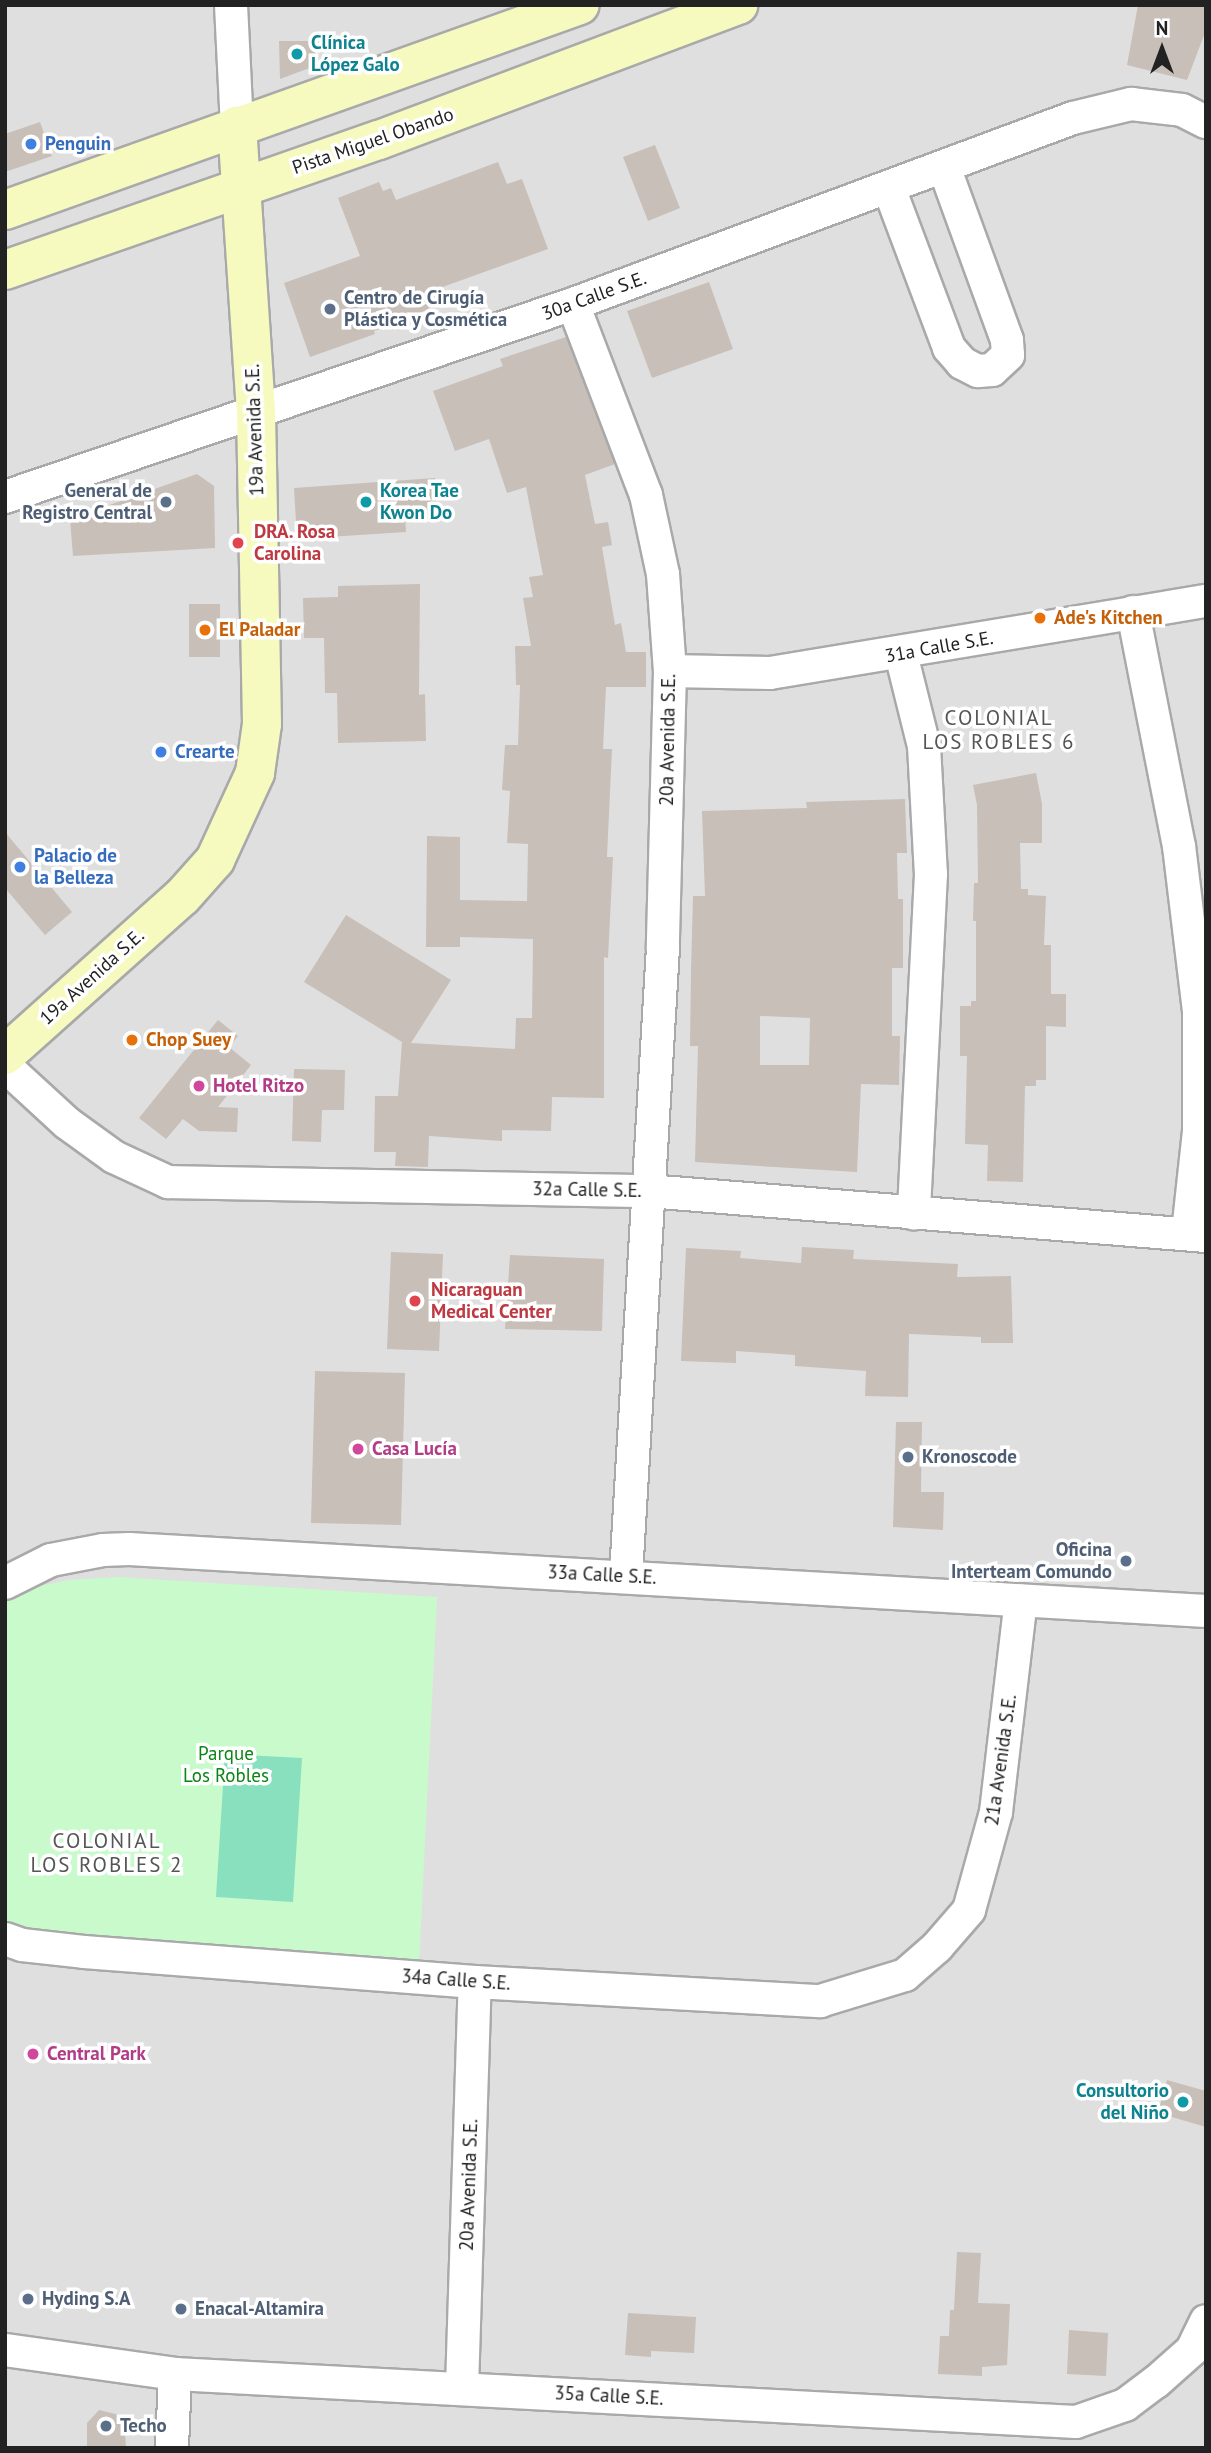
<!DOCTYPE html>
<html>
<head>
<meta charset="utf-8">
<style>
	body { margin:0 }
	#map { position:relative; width:1211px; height:2453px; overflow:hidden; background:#f2efe9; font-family:"PT Sans",sans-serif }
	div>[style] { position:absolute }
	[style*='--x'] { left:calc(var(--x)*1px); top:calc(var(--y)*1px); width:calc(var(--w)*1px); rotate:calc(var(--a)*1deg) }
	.residential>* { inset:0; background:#e0dfdf }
	.park>* { inset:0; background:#c8facc }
	.pitch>* { inset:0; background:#88e0be }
	.building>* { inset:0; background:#c7bfb8 }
	.roads { filter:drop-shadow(2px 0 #a9a9a9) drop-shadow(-2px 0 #a9a9a9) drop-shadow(0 2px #a9a9a9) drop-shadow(0 -2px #a9a9a9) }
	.street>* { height:32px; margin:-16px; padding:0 16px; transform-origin:16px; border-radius:16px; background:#fff }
	.secondary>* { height:38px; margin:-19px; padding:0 19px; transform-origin:19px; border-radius:19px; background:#f7fabf }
	.dots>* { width:19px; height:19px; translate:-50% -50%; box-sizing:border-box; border:4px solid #fff; border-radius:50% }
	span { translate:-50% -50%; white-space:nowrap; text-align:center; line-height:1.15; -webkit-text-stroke:7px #fff; paint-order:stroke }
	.culture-label { font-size:19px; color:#0d838f; font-weight:700 }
	.left { translate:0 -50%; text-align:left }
	.right { translate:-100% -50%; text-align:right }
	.street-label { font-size:19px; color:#222 }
	.shop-label { font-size:19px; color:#366cbe; font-weight:700 }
	.service-label { font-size:19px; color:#4e5e75; font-weight:700 }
	.health-label { font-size:19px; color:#be3a42; font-weight:700 }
	.food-label { font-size:19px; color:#c56008; font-weight:700 }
	.hotel-label { font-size:19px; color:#b23c85; font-weight:700 }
	.park-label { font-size:19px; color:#0c8416 }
	.neighbourhood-label { font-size:21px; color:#555; letter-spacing:2px }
	.frame { position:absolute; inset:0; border:7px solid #222; pointer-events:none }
	.north { position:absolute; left:1127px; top:14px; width:70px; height:70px; -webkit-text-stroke:5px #fff; paint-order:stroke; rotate:0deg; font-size:19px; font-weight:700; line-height:28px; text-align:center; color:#222 }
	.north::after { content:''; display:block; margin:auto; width:24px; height:32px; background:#222; clip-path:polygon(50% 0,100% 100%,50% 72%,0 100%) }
</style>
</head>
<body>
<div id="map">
	<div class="residential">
		<div style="clip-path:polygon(5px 5px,1206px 5px,1206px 2448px,5px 2448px)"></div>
	</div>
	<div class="park">
		<div style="clip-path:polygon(118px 1577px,437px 1597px,419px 1964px,44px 1934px,5px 1924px,5px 1602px,30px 1588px,69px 1580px)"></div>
	</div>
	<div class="pitch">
		<div style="clip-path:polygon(225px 1754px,302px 1758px,293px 1902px,216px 1897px)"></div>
	</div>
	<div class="building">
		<div style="clip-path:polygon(1138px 5px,1206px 5px,1206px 30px,1187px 80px,1127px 65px)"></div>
		<div style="clip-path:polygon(279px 41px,315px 41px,315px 66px,280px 79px)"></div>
		<div style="clip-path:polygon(40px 122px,52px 156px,5px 172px,5px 134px)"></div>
		<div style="clip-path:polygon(655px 145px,680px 208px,648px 221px,623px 157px)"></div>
		<div style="clip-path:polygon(498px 162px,507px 184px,522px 179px,548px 249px,423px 294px,429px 309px,374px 331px,375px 334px,310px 357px,284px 283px,360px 256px,338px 198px,379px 182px,383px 191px,391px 188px,396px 200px)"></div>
		<div style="clip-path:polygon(709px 282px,733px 349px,652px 378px,627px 311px)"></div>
		<div style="clip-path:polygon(566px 337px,615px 464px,585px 475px,595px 524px,608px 522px,612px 545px,602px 547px,615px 625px,621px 623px,626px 652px,646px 652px,646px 687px,606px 687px,603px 749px,612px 749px,607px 857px,613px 857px,608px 958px,604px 957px,604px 1098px,552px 1097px,551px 1131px,502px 1130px,502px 1141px,429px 1136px,428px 1167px,395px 1166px,396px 1152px,374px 1152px,375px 1096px,398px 1096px,402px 1042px,304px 982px,346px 915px,451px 980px,411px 1043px,515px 1049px,516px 1018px,532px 1018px,533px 939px,460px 937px,460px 947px,426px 947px,427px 836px,460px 837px,460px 900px,527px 901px,528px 844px,507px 843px,510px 791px,502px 790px,505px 745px,518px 745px,520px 685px,516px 685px,515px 646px,531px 646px,523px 598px,533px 597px,529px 577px,543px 575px,526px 487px,507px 493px,489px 439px,455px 451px,433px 391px,503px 366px,500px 359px)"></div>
		<div style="clip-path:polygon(197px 474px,214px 486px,215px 548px,73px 556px,70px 519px)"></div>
		<div style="clip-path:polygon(435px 478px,437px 516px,405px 518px,406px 532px,297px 539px,294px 488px)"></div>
		<div style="clip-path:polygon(420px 584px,419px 695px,425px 694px,426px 741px,338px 743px,337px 693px,325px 693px,324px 638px,304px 638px,303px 598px,338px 597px,338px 586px)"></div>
		<div style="clip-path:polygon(189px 604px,220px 604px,220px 657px,189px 657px)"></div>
		<div style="clip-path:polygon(1036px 773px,1042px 804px,1042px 843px,1020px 843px,1021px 889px,1028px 889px,1028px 895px,1046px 896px,1044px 945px,1051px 945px,1051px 994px,1066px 994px,1066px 1027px,1046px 1026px,1046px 1080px,1036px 1080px,1036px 1086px,1025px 1086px,1023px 1182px,987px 1181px,988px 1145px,965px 1144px,967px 1056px,960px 1056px,960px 1006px,971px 1006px,971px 1001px,976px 1001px,976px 921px,973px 921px,974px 883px,978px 883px,977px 805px,973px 785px)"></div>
		<div style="clip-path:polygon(evenodd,905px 799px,907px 853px,897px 853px,898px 899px,903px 899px,903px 968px,892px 968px,892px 1036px,900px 1036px,899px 1085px,861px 1084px,857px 1172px,695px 1162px,698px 1046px,690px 1046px,691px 971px,693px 896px,705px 896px,702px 811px,807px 808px,806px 802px,905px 799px,760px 1016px,810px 1018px,809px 1065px,760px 1065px,760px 1016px)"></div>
		<div style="clip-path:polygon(5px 832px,72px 912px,45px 935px,5px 888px)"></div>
		<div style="clip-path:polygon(218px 1020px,238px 1036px,229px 1047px,251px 1065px,218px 1107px,238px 1108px,237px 1132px,199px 1131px,183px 1119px,166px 1139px,139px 1118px)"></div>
		<div style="clip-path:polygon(294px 1069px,345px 1070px,344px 1110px,322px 1110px,321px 1142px,292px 1141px)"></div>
		<div style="clip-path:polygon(802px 1247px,854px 1250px,853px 1259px,958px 1264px,957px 1277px,1011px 1276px,1013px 1343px,981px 1343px,981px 1337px,909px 1334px,908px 1397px,865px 1396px,866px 1371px,795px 1366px,795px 1355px,736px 1351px,736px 1363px,681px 1361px,686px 1248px,741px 1251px,740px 1258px,801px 1263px)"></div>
		<div style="clip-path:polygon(391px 1252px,443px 1254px,439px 1351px,387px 1349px)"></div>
		<div style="clip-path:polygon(510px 1255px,604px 1259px,602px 1331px,505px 1329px)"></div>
		<div style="clip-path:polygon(315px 1371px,405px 1373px,401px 1525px,311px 1523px)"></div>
		<div style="clip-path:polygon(896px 1422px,922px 1422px,921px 1492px,944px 1492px,943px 1530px,893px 1527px)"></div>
		<div style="clip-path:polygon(1167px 2080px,1206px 2091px,1206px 2127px,1158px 2113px)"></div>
		<div style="clip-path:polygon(957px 2252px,981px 2253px,978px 2303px,1010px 2304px,1007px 2365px,982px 2367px,982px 2376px,938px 2374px,940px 2336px,949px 2336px,950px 2310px,954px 2310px)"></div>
		<div style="clip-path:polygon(628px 2313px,696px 2317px,694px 2353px,651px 2351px,651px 2357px,625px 2355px)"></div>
		<div style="clip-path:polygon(1069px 2330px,1108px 2333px,1106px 2376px,1067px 2374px)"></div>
		<div style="clip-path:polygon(99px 2410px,124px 2416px,126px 2448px,87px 2448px,87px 2423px)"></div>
	</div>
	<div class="roads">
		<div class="street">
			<div style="--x:231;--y:5;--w:121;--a:87.2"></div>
			<div style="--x:889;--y:188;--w:171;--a:69.4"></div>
			<div style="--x:949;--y:348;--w:20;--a:49"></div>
			<div style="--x:962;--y:363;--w:18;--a:27"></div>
			<div style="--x:978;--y:371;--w:14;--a:-4"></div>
			<div style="--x:992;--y:370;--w:22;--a:-43"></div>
			<div style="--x:1008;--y:355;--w:15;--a:-94"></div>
			<div style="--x:1007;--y:340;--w:184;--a:-110"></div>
			<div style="--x:573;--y:304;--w:204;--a:69.1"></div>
			<div style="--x:646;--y:495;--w:81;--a:77.9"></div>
			<div style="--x:663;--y:574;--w:97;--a:85.9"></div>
			<div style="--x:670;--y:671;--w:276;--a:91.5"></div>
			<div style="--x:663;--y:947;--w:630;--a:93.37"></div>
			<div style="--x:5;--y:497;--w:600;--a:-18.77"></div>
			<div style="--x:573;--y:304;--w:533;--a:-20.41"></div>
			<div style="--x:1073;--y:118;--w:60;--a:-13.6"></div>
			<div style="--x:1131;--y:104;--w:51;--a:6.7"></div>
			<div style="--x:1182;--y:110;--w:27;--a:27"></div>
			<div style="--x:1133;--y:612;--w:238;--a:78.9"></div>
			<div style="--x:1179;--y:846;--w:166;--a:83.1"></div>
			<div style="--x:1199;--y:1011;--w:120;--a:90"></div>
			<div style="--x:1199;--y:1131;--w:103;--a:96.2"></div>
			<div style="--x:901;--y:654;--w:95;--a:76"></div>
			<div style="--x:924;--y:746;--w:128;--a:86.9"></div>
			<div style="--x:931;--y:874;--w:340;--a:92.9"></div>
			<div style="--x:670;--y:671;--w:100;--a:1.1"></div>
			<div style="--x:770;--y:673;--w:442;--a:-9.4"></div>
			<div style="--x:5;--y:1066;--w:84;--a:42.6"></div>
			<div style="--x:67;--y:1123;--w:58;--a:35.9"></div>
			<div style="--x:114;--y:1157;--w:60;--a:24.8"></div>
			<div style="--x:168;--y:1182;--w:480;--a:1.1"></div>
			<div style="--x:648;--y:1191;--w:560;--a:4.61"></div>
			<div style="--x:5;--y:1583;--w:51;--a:-26.6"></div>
			<div style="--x:51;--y:1560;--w:53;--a:-10.9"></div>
			<div style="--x:103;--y:1550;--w:26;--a:-2"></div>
			<div style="--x:129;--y:1549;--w:1079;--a:3.29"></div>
			<div style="--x:5;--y:1939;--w:18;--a:19"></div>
			<div style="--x:22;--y:1945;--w:62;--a:6.4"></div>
			<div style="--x:84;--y:1952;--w:392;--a:4.4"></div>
			<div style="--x:475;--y:1982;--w:346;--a:3.2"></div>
			<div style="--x:820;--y:2001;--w:89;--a:-17"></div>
			<div style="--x:905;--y:1975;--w:43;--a:-41.2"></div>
			<div style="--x:937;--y:1947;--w:49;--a:-49.1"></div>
			<div style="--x:969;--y:1910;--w:102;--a:-74.6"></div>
			<div style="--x:996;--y:1812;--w:213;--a:-83.3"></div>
			<div style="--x:5;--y:2350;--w:172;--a:8"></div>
			<div style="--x:175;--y:2374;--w:902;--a:3.05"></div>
			<div style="--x:1076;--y:2422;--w:52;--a:-19.1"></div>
			<div style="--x:1125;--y:2405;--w:39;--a:-37"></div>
			<div style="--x:1156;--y:2382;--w:48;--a:-41.6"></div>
			<div style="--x:1192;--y:2350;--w:32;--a:-64"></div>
			<div style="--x:462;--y:2388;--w:406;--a:-88.2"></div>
			<div style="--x:172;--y:2448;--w:74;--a:-87.7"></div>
		</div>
		<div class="secondary">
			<div style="--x:5;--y:210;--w:610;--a:-19.62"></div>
			<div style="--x:5;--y:270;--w:396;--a:-19.2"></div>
			<div style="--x:379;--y:140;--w:384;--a:-20.6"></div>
			<div style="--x:5;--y:1055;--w:237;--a:-41.8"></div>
			<div style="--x:182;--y:897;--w:50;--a:-48.3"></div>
			<div style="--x:215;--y:860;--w:96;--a:-65.3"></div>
			<div style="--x:255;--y:773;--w:49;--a:-81.9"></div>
			<div style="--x:262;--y:724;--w:312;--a:-91.1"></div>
			<div style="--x:256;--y:412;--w:287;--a:-93.8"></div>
		</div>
	</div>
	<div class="dots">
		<div style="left:297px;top:54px;background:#0f9aa8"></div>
		<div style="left:31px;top:144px;background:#3f7fe0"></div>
		<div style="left:330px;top:309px;background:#5c6f8a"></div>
		<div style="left:166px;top:502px;background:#5c6f8a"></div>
		<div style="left:366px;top:502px;background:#0f9aa8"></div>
		<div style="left:238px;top:543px;background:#e0444e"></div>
		<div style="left:1040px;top:618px;background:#e8710a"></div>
		<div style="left:205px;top:630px;background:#e8710a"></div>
		<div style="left:161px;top:752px;background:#3f7fe0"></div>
		<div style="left:20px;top:867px;background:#3f7fe0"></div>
		<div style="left:132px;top:1040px;background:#e8710a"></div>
		<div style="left:199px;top:1086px;background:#d1479c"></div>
		<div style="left:415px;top:1301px;background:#e0444e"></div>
		<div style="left:358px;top:1449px;background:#d1479c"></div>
		<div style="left:908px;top:1457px;background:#5c6f8a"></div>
		<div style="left:1126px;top:1561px;background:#5c6f8a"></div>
		<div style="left:33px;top:2054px;background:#d1479c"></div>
		<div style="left:1183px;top:2102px;background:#0f9aa8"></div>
		<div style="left:28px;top:2299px;background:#5c6f8a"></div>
		<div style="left:181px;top:2309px;background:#5c6f8a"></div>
		<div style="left:106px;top:2426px;background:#5c6f8a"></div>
	</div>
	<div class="culture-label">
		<span class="left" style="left:311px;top:54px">Clínica<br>López Galo</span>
		<span class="left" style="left:380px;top:502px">Korea Tae<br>Kwon Do</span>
		<span class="right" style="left:1169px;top:2102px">Consultorio<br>del Niño</span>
	</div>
	<div class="street-label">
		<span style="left:373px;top:141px;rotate:-19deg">Pista Miguel Obando</span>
		<span style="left:594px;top:296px;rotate:-20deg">30a Calle S.E.</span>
		<span style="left:255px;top:430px;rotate:-92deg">19a Avenida S.E.</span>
		<span style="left:939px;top:647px;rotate:-10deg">31a Calle S.E.</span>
		<span style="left:668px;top:740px;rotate:-89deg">20a Avenida S.E.</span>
		<span style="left:92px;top:977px;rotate:-42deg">19a Avenida S.E.</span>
		<span style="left:587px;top:1190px;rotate:1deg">32a Calle S.E.</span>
		<span style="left:602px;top:1575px;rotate:3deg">33a Calle S.E.</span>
		<span style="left:1001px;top:1760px;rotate:-82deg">21a Avenida S.E.</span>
		<span style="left:456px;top:1980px;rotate:4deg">34a Calle S.E.</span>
		<span style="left:469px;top:2185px;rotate:-88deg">20a Avenida S.E.</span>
		<span style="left:609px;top:2396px;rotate:3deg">35a Calle S.E.</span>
	</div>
	<div class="shop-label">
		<span class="left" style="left:45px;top:144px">Penguin</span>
		<span class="left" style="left:175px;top:752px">Crearte</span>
		<span class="left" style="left:34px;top:867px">Palacio de<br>la Belleza</span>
	</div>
	<div class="service-label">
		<span class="left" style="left:344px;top:309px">Centro de Cirugía<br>Plástica y Cosmética</span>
		<span class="right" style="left:152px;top:502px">General de<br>Registro Central</span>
		<span class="left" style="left:922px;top:1457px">Kronoscode</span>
		<span class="right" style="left:1112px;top:1561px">Oficina<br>Interteam Comundo</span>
		<span class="left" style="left:42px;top:2299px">Hyding S.A</span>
		<span class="left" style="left:195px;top:2309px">Enacal-Altamira</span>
		<span class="left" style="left:120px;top:2426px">Techo</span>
	</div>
	<div class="health-label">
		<span class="left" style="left:254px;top:543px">DRA. Rosa<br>Carolina</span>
		<span class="left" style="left:431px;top:1301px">Nicaraguan<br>Medical Center</span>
	</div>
	<div class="food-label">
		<span class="left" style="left:1054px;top:618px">Ade's Kitchen</span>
		<span class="left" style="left:219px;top:630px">El Paladar</span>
		<span class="left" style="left:146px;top:1040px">Chop Suey</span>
	</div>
	<div class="hotel-label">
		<span class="left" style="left:213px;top:1086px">Hotel Ritzo</span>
		<span class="left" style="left:372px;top:1449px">Casa Lucía</span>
		<span class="left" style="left:47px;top:2054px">Central Park</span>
	</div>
	<div class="park-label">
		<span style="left:226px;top:1765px">Parque<br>Los Robles</span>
	</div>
	<div class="neighbourhood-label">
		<span style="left:999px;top:730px">COLONIAL<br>LOS ROBLES 6</span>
		<span style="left:107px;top:1853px">COLONIAL<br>LOS ROBLES 2</span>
	</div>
	<div class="frame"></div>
	<div class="north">N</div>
</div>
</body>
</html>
